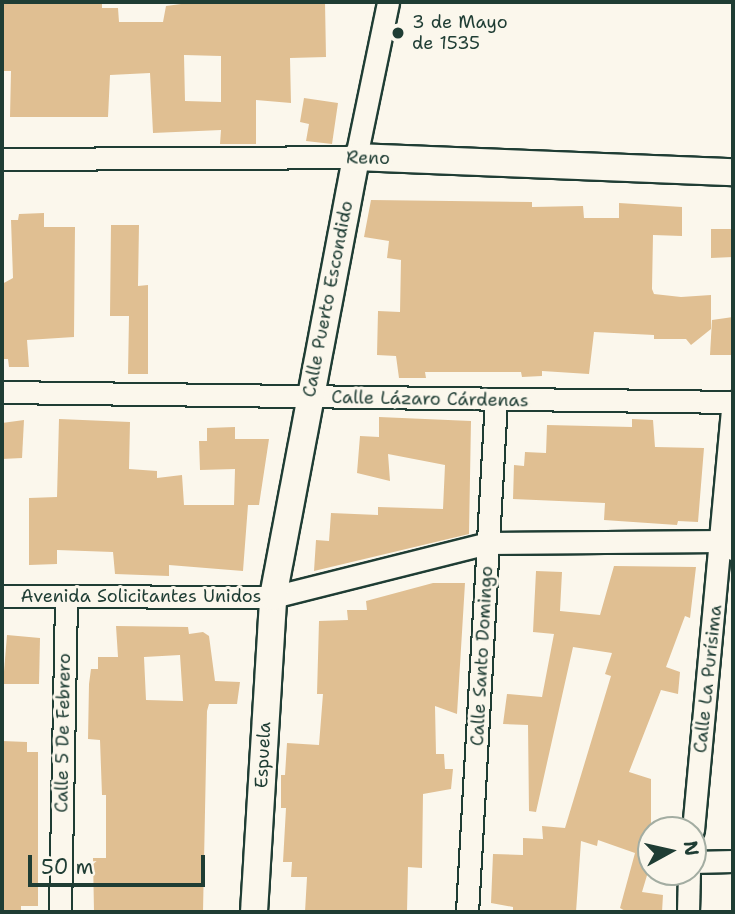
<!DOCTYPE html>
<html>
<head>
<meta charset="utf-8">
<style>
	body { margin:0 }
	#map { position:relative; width:735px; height:914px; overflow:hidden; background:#fbf7ec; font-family:"Shantell Sans",sans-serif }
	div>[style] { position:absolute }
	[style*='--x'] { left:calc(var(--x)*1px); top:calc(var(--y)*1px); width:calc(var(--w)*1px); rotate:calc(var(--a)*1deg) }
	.building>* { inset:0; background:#e0bf92 }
	.roads { filter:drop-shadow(2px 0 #1f3d34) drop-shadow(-2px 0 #1f3d34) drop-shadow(0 2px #1f3d34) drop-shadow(0 -2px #1f3d34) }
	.minor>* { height:21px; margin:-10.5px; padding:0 10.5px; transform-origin:10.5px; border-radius:10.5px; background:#fbf7ec }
	.tertiary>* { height:26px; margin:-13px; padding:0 13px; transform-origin:13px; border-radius:13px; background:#fbf7ec }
	.dots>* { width:19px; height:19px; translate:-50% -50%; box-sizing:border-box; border:4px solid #fbf7ec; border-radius:50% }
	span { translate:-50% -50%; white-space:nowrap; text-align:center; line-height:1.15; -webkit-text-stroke:6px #fbf7ec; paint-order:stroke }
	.poi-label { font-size:18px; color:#1f3d34 }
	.left { translate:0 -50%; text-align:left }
	.street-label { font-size:18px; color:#1f3d34 }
	.frame { position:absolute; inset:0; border:4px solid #1f3d34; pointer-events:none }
	.north { position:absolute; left:637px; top:816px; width:70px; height:70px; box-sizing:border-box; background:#fbf7ec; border:2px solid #a3ada2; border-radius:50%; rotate:82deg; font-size:19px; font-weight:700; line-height:28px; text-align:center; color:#1f3d34 }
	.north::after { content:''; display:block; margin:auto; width:24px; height:32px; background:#1f3d34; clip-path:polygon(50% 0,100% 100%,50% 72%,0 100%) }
	.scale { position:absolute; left:28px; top:855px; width:177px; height:32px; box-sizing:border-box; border:4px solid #1f3d34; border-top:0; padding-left:9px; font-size:21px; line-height:24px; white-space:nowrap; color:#1f3d34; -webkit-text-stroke:5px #fbf7ec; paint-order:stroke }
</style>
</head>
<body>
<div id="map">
	<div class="building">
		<div style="clip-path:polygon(evenodd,2px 2px,102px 2px,102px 8px,118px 8px,119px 22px,163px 22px,166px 6px,196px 2px,325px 2px,326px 57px,290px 58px,291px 103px,256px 100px,256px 144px,220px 144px,221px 130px,153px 133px,150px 73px,110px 75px,108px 117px,10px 117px,11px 71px,2px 71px,2px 2px,184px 55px,221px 56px,221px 102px,185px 101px,184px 55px)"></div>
		<div style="clip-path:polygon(304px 98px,338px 103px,332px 144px,306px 141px,309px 124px,300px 122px)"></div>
		<div style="clip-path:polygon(371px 200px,532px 202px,532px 207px,583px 206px,584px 218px,619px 218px,619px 203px,682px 207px,682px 236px,653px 235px,652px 289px,654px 294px,681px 297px,711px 295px,711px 329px,691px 345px,686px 339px,654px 339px,654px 335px,594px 332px,589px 374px,542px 371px,542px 376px,522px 377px,521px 372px,425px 372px,426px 378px,399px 378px,396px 356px,377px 355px,378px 311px,400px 312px,401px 260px,387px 258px,389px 241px,364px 237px)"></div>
		<div style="clip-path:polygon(44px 213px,44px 227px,75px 227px,74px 337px,27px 340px,29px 367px,9px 367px,8px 359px,2px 359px,2px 284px,13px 278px,11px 220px,18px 220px,19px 214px)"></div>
		<div style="clip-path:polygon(111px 225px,139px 225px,138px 286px,148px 285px,148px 374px,128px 374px,129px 316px,110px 316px)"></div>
		<div style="clip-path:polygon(711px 229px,733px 229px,733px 257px,711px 258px)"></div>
		<div style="clip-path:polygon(733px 317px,733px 355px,710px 355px,712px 320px)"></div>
		<div style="clip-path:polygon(379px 417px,471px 421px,469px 534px,314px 571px,316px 540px,329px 541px,331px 513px,378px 515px,378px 507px,443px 509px,445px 465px,388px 454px,390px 481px,357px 473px,360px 436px,379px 437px)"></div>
		<div style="clip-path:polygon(59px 419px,130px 422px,129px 469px,157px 471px,157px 478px,182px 475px,184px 505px,234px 505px,235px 469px,200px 470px,199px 441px,207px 441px,207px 428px,235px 427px,235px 439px,269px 439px,259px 505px,248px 505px,243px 571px,169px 565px,169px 576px,115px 574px,113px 552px,57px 550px,57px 564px,29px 565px,29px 498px,57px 497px)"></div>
		<div style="clip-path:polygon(632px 419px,653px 420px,655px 447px,704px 448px,698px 522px,678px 521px,677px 525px,604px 520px,605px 503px,513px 499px,514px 465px,524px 466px,525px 452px,546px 453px,547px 425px,632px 427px)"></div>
		<div style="clip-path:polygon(24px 420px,22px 458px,2px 459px,2px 423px)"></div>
		<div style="clip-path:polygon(614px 566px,696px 567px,690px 618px,685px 616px,666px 667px,680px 672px,678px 694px,661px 690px,629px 772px,651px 779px,651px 862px,642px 892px,663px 895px,662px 912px,627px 912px,620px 908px,635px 853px,598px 840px,597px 846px,581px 841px,576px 912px,513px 912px,513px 907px,491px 903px,493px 854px,523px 855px,523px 838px,543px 839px,542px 826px,565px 828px,611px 676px,605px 674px,612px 653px,573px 647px,536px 812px,529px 811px,528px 725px,503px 724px,507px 694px,542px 697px,554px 634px,533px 632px,536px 571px,562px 572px,560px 611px,600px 615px)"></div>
		<div style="clip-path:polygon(433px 583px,465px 583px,457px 714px,435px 706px,436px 754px,444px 754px,445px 769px,453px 769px,451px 789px,423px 794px,422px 868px,408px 867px,407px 912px,305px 912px,307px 877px,291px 877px,292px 862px,283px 862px,286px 808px,281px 808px,281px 775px,285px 775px,287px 743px,319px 745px,323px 694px,317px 694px,319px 621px,348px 620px,347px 610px,367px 610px,366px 601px)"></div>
		<div style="clip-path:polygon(evenodd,116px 626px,188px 627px,189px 634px,203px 632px,209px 636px,215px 681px,240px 682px,237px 704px,209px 704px,207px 711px,203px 912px,94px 912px,93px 858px,106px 858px,106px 795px,102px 795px,100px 740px,88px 739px,89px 684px,91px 669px,98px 669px,98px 657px,118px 657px,116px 626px,180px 655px,183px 701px,146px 700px,144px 657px,180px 655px)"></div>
		<div style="clip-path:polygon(7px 635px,40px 638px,39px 684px,3px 684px)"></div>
		<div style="clip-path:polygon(2px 741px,27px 742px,27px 752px,38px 752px,38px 906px,21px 906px,21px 912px,2px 912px)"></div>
	</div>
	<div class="roads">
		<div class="minor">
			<div style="--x:2;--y:159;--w:354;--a:-0.3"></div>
			<div style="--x:356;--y:157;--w:158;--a:-78.3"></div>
			<div style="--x:2;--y:392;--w:731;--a:0.78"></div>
			<div style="--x:2;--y:596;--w:271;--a:0.2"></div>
			<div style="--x:273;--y:597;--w:222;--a:-14.1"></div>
			<div style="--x:488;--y:543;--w:234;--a:-0.5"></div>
			<div style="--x:722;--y:541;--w:14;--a:36"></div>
			<div style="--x:693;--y:830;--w:430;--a:-84.7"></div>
			<div style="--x:693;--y:862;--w:40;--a:-1.4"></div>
			<div style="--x:60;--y:912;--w:316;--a:-88.9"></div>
			<div style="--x:467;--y:912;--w:514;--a:-86.76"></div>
			<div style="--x:688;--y:912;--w:40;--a:-88.6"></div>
		</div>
		<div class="tertiary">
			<div style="--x:254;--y:912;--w:316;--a:-86.5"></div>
			<div style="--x:273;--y:597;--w:448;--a:-79.3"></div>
			<div style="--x:356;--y:157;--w:377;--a:2.3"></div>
		</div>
	</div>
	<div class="dots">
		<div style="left:398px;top:33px;background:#1f3d34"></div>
	</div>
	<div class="poi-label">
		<span class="left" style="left:412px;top:33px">3 de Mayo<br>de 1535</span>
	</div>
	<div class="street-label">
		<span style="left:368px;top:158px;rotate:1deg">Reno</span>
		<span style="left:328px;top:299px;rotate:-79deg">Calle Puerto Escondido</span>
		<span style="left:430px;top:399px;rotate:1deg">Calle Lázaro Cárdenas</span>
		<span style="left:141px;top:596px">Avenida Solicitantes Unidos</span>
		<span style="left:482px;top:656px;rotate:-87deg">Calle Santo Domingo</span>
		<span style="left:708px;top:679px;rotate:-84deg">Calle La Purísima</span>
		<span style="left:63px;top:733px;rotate:-89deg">Calle 5 De Febrero</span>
		<span style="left:263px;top:755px;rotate:-87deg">Espuela</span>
	</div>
	<div class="frame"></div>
	<div class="north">N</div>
	<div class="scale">50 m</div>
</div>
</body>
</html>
